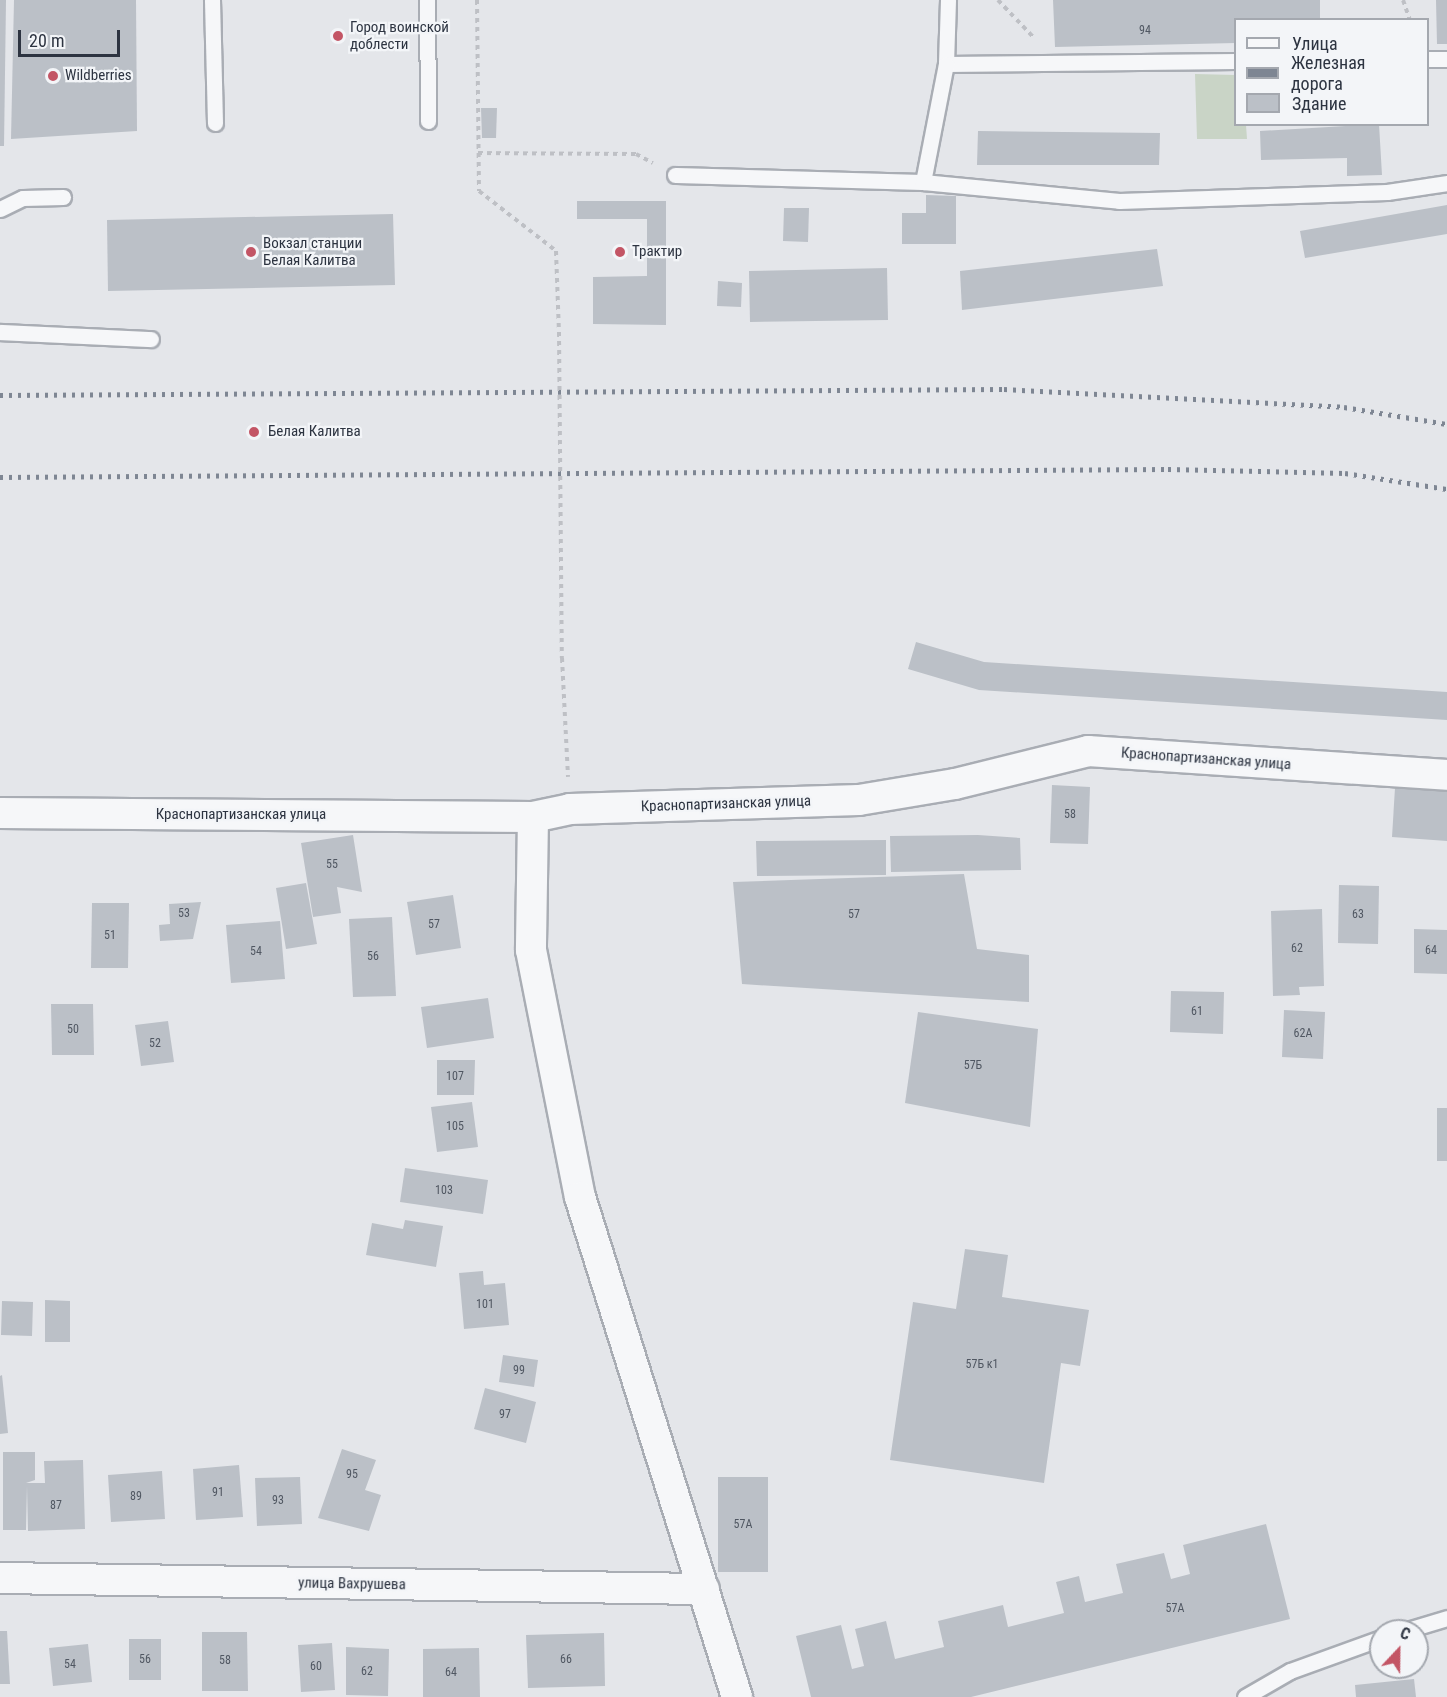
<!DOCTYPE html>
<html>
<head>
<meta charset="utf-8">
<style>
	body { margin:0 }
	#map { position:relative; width:1447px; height:1697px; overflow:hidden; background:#e4e6ea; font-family:"Roboto Condensed",sans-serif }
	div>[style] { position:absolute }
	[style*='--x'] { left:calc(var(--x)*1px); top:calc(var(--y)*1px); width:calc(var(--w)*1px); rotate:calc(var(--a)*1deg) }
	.green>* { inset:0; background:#c9d4c6 }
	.building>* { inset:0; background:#bbc0c7 }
	.path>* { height:4px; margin-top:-2px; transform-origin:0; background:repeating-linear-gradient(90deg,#bec0c5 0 4.5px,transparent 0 9px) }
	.roads { filter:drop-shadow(2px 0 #a9adb4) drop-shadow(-2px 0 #a9adb4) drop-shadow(0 2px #a9adb4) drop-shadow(0 -2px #a9adb4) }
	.lane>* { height:15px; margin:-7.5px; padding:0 7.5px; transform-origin:7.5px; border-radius:7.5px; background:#f6f7f9 }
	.street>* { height:30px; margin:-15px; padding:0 15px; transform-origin:15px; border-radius:15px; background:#f6f7f9 }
	.rail>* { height:4.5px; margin-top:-2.25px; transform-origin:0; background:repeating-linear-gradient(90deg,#7e8693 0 3px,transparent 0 9px) }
	.path-bridge>* { height:4px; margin-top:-2px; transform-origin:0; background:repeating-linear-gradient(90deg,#bec0c5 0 4.5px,transparent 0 9px) }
	.dots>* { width:16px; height:16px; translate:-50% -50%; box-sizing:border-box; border:3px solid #f3f5f8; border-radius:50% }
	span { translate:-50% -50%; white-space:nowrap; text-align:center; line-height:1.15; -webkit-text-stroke:4.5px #f3f5f8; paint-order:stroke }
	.number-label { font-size:12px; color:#505762 }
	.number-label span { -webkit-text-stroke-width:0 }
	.poi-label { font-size:15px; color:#2d3441 }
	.left { translate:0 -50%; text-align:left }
	.street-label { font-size:15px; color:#2d3441 }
	.legend { position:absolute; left:1234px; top:18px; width:195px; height:108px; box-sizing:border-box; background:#f3f5f8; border:2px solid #a4a8af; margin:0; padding:8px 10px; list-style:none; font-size:18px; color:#2d3441 }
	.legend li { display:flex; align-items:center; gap:12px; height:30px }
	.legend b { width:30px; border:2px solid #a4a8af }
	.north { position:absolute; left:1369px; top:1619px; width:60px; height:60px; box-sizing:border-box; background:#f3f5f8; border:2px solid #a4a8af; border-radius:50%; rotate:22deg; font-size:16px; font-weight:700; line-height:24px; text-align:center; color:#2d3441 }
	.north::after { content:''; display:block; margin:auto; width:21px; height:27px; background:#c35565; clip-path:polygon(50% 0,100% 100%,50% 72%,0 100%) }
	.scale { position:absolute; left:18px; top:30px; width:102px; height:27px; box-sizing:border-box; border:3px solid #2d3441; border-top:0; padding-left:8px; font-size:18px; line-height:21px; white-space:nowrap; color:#2d3441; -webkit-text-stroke:4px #f3f5f8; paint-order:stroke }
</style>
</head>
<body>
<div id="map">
	<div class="green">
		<div style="clip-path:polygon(1195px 74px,1235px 75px,1236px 124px,1246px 125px,1247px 139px,1197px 139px)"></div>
	</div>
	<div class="building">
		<div style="clip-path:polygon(0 0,6px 0,4px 146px,0 146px)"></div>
		<div style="clip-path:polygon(14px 0,136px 0,137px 131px,11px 139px)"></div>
		<div style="clip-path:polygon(1053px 0,1320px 0,1320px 20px,1236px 20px,1236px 43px,1055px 47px)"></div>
		<div style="clip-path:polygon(1436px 0,1447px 0,1447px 44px,1437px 44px)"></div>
		<div style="clip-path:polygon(481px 108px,497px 108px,496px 138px,482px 138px)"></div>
		<div style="clip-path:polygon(1379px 124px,1382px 175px,1347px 176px,1347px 158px,1261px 160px,1260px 131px)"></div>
		<div style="clip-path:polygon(978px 131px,1160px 133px,1159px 165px,977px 165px)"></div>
		<div style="clip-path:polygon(926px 195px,956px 196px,956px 244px,902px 244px,902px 213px,926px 213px)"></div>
		<div style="clip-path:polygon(577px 201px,666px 201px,666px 325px,593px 324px,593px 277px,647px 276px,647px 219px,577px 219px)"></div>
		<div style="clip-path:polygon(1447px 205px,1447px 234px,1305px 258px,1300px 231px)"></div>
		<div style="clip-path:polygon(784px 208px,809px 208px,808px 242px,783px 241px)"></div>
		<div style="clip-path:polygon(393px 214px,395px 285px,108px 291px,107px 220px)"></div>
		<div style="clip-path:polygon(1157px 249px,1163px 286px,962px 310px,960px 271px)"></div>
		<div style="clip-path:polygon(887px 268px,888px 320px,750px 322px,749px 271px)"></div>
		<div style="clip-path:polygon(718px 281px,742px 283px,741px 307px,717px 306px)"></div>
		<div style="clip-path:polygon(916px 642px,984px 662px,1447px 692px,1447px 720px,979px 690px,908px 669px)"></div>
		<div style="clip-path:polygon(1052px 785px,1090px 787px,1088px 844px,1050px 843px)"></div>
		<div style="clip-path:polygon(1395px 788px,1447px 791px,1447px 841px,1392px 837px)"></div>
		<div style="clip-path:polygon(353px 835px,362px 892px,337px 887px,341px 913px,313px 917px,301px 843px)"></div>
		<div style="clip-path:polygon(978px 835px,1020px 838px,1021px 870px,891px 872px,890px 836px)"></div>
		<div style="clip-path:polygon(886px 840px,886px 875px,757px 876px,756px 841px)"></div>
		<div style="clip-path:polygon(964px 874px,977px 949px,1029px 955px,1029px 1002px,742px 984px,733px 882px)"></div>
		<div style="clip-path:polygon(306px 883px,317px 944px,286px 949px,276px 888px)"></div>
		<div style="clip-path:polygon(1339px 885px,1379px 886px,1378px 944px,1338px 943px)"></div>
		<div style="clip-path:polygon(453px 895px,461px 948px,416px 955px,407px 902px)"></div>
		<div style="clip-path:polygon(201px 902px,193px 939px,160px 941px,159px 925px,170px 924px,169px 904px)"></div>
		<div style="clip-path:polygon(92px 903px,129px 903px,128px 968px,91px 968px)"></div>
		<div style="clip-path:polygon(1322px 909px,1324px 986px,1299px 987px,1300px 995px,1273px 996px,1271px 911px)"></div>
		<div style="clip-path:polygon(392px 917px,396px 996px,353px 997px,349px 919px)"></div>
		<div style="clip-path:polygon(280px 921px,285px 979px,231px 983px,226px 925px)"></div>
		<div style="clip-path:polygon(1414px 929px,1447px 930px,1447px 974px,1414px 973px)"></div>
		<div style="clip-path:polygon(1171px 991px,1224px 992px,1223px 1034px,1170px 1032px)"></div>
		<div style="clip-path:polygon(488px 998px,494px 1038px,427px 1048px,421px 1007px)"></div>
		<div style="clip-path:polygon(51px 1004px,93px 1004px,94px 1055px,52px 1055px)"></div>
		<div style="clip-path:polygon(1284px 1010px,1325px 1012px,1323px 1059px,1282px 1057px)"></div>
		<div style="clip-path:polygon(918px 1012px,1038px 1029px,1030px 1127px,905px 1103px)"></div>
		<div style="clip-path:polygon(168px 1021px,174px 1062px,141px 1066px,135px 1025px)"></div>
		<div style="clip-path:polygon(437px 1060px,475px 1060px,474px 1095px,437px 1095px)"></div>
		<div style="clip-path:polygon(472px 1102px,478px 1147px,437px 1152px,431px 1107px)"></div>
		<div style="clip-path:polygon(1437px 1108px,1447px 1108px,1447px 1161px,1437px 1161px)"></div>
		<div style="clip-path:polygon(405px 1168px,488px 1180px,483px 1214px,400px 1202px)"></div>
		<div style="clip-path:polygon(405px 1220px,443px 1226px,436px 1267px,366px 1255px,372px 1223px,403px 1229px)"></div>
		<div style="clip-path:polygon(965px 1249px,1008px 1255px,1002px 1297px,1089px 1310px,1080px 1366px,1061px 1363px,1044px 1483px,890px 1460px,913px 1302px,956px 1309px)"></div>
		<div style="clip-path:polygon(483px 1271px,484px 1285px,505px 1283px,509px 1325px,464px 1329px,459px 1273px)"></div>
		<div style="clip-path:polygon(45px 1300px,70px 1301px,70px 1342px,45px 1342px)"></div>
		<div style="clip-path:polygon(2px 1301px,33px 1302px,32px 1336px,1px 1335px)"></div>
		<div style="clip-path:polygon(503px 1355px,538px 1360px,534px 1387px,499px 1382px)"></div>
		<div style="clip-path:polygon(2px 1375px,8px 1433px,0 1434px,0 1376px)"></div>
		<div style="clip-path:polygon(485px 1388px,536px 1402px,526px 1443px,474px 1429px)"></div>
		<div style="clip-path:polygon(342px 1449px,376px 1460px,365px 1490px,381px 1495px,369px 1531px,318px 1518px)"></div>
		<div style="clip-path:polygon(3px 1452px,35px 1452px,35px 1480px,26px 1483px,45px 1483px,44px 1461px,83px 1460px,85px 1529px,28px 1531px,27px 1486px,26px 1530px,3px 1530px)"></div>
		<div style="clip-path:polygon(239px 1465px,243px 1517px,196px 1520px,193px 1469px)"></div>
		<div style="clip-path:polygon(162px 1471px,165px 1519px,111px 1522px,108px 1475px)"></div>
		<div style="clip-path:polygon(300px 1477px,302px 1524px,257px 1526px,255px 1478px)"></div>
		<div style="clip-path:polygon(718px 1477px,768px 1477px,768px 1572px,718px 1572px)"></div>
		<div style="clip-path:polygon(1266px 1524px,1290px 1619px,971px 1697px,811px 1697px,796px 1636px,841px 1625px,852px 1669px,864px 1666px,855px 1629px,886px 1621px,895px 1659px,944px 1647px,938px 1621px,1003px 1605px,1008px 1627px,1064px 1613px,1056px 1582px,1079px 1576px,1085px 1602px,1123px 1593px,1116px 1564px,1164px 1553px,1171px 1579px,1190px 1574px,1183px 1545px)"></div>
		<div style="clip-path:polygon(0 1631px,7px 1631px,10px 1684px,0 1684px)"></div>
		<div style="clip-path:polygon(202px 1632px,247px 1632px,248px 1691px,202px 1691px)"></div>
		<div style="clip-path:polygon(604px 1633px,605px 1686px,528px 1688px,526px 1635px)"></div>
		<div style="clip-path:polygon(129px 1639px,161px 1639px,161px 1680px,129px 1680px)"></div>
		<div style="clip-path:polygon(332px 1643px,335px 1690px,301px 1692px,298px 1645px)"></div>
		<div style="clip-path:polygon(88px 1644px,92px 1682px,53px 1686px,49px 1648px)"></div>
		<div style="clip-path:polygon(346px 1647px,389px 1649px,388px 1696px,346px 1695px)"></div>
		<div style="clip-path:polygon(479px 1648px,480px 1697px,423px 1697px,423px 1649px)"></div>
		<div style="clip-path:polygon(1414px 1679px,1416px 1697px,1356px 1697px,1355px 1685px)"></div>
	</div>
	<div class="path">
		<div style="--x:477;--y:0;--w:191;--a:89.4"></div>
		<div style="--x:479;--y:191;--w:98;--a:37.9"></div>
		<div style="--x:556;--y:251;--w:81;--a:87.9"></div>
		<div style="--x:998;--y:0;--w:52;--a:46.5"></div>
		<div style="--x:1403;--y:0;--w:21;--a:71"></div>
		<div style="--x:478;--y:153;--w:158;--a:0.4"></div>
		<div style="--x:636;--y:154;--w:19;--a:28"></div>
		<div style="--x:562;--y:658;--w:119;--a:87.1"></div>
	</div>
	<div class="roads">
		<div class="lane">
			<div style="--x:212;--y:0;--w:123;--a:88.6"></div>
			<div style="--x:427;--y:0;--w:121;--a:89.5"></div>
			<div style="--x:948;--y:0;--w:64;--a:91.8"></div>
			<div style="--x:946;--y:64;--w:290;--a:-0.6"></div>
			<div style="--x:1428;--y:59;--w:19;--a:0"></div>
			<div style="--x:675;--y:175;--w:248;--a:1.6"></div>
			<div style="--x:923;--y:182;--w:120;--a:-79"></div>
			<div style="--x:923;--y:182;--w:197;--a:5.5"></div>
			<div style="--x:1119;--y:201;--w:268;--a:-1.9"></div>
			<div style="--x:1387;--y:192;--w:61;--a:-8.5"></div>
			<div style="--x:0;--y:209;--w:25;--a:-26"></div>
			<div style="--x:23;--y:198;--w:40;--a:-1.4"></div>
			<div style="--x:0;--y:332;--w:151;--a:2.7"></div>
			<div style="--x:1404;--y:1631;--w:45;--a:-16.8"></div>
			<div style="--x:1245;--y:1697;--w:52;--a:-30"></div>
			<div style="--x:1290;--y:1671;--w:97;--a:-19.9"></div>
		</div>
		<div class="street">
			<div style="--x:0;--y:813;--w:533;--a:0.43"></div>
			<div style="--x:533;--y:817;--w:38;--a:-12"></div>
			<div style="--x:570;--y:809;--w:289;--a:-1.8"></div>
			<div style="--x:859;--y:800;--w:97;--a:-9.5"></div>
			<div style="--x:955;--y:784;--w:137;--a:-13.9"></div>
			<div style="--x:1088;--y:751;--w:360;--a:3.8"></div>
			<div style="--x:533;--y:817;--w:133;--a:90.9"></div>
			<div style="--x:531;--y:950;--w:252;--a:78.8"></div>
			<div style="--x:580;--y:1197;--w:524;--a:72.57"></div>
			<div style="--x:0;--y:1578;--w:704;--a:0.9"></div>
		</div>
	</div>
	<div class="rail">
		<div style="--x:0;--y:395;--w:1004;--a:-0.34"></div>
		<div style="--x:1004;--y:389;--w:340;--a:3"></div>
		<div style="--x:1344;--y:407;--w:104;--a:9.4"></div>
		<div style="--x:0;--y:477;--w:1168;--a:-0.39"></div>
		<div style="--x:1168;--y:469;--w:177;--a:1.3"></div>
		<div style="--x:1345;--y:473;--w:103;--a:8.9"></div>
	</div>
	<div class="path-bridge">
		<div style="--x:559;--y:332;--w:326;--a:89.5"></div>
	</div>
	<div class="dots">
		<div style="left:338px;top:36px;background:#c35565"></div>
		<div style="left:53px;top:76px;background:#c35565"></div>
		<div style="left:251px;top:252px;background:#c35565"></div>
		<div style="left:620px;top:252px;background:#c35565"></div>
		<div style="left:254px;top:432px;background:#c35565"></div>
	</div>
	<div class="number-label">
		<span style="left:1145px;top:31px">94</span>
		<span style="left:1070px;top:815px">58</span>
		<span style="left:332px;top:865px">55</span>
		<span style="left:184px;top:914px">53</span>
		<span style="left:854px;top:915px">57</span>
		<span style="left:1358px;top:915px">63</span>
		<span style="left:434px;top:925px">57</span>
		<span style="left:110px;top:936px">51</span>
		<span style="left:1297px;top:949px">62</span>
		<span style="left:1431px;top:951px">64</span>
		<span style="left:256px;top:952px">54</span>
		<span style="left:373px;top:957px">56</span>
		<span style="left:1197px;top:1012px">61</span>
		<span style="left:73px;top:1030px">50</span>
		<span style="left:1303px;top:1034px">62А</span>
		<span style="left:155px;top:1044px">52</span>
		<span style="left:973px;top:1066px">57Б</span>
		<span style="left:455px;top:1077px">107</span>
		<span style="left:455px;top:1127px">105</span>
		<span style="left:444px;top:1191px">103</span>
		<span style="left:485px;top:1305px">101</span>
		<span style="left:982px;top:1365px">57Б к1</span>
		<span style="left:519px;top:1371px">99</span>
		<span style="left:505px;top:1415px">97</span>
		<span style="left:352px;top:1475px">95</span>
		<span style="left:218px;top:1493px">91</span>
		<span style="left:136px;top:1497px">89</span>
		<span style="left:278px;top:1501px">93</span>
		<span style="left:56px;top:1506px">87</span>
		<span style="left:743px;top:1525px">57А</span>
		<span style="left:1175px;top:1609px">57А</span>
		<span style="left:145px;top:1660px">56</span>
		<span style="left:566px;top:1660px">66</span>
		<span style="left:225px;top:1661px">58</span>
		<span style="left:70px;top:1665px">54</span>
		<span style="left:316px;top:1667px">60</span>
		<span style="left:367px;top:1672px">62</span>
		<span style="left:451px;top:1673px">64</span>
	</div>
	<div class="poi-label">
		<span class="left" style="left:350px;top:36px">Город воинской<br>доблести</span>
		<span class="left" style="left:65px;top:76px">Wildberries</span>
		<span class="left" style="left:263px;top:252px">Вокзал станции<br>Белая Калитва</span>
		<span class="left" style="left:632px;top:252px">Трактир</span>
		<span class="left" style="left:268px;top:432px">Белая Калитва</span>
	</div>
	<div class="street-label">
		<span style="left:1206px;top:759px;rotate:4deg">Краснопартизанская улица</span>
		<span style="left:726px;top:804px;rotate:-2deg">Краснопартизанская улица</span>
		<span style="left:241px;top:815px">Краснопартизанская улица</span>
		<span style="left:352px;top:1584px;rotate:1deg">улица Вахрушева</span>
	</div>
	<ul class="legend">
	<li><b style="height:8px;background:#f6f7f9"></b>Улица</li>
	<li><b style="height:8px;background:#7e8693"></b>Железная дорога</li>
	<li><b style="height:16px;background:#bbc0c7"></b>Здание</li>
	</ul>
	<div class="north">С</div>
	<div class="scale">20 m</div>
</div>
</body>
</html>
